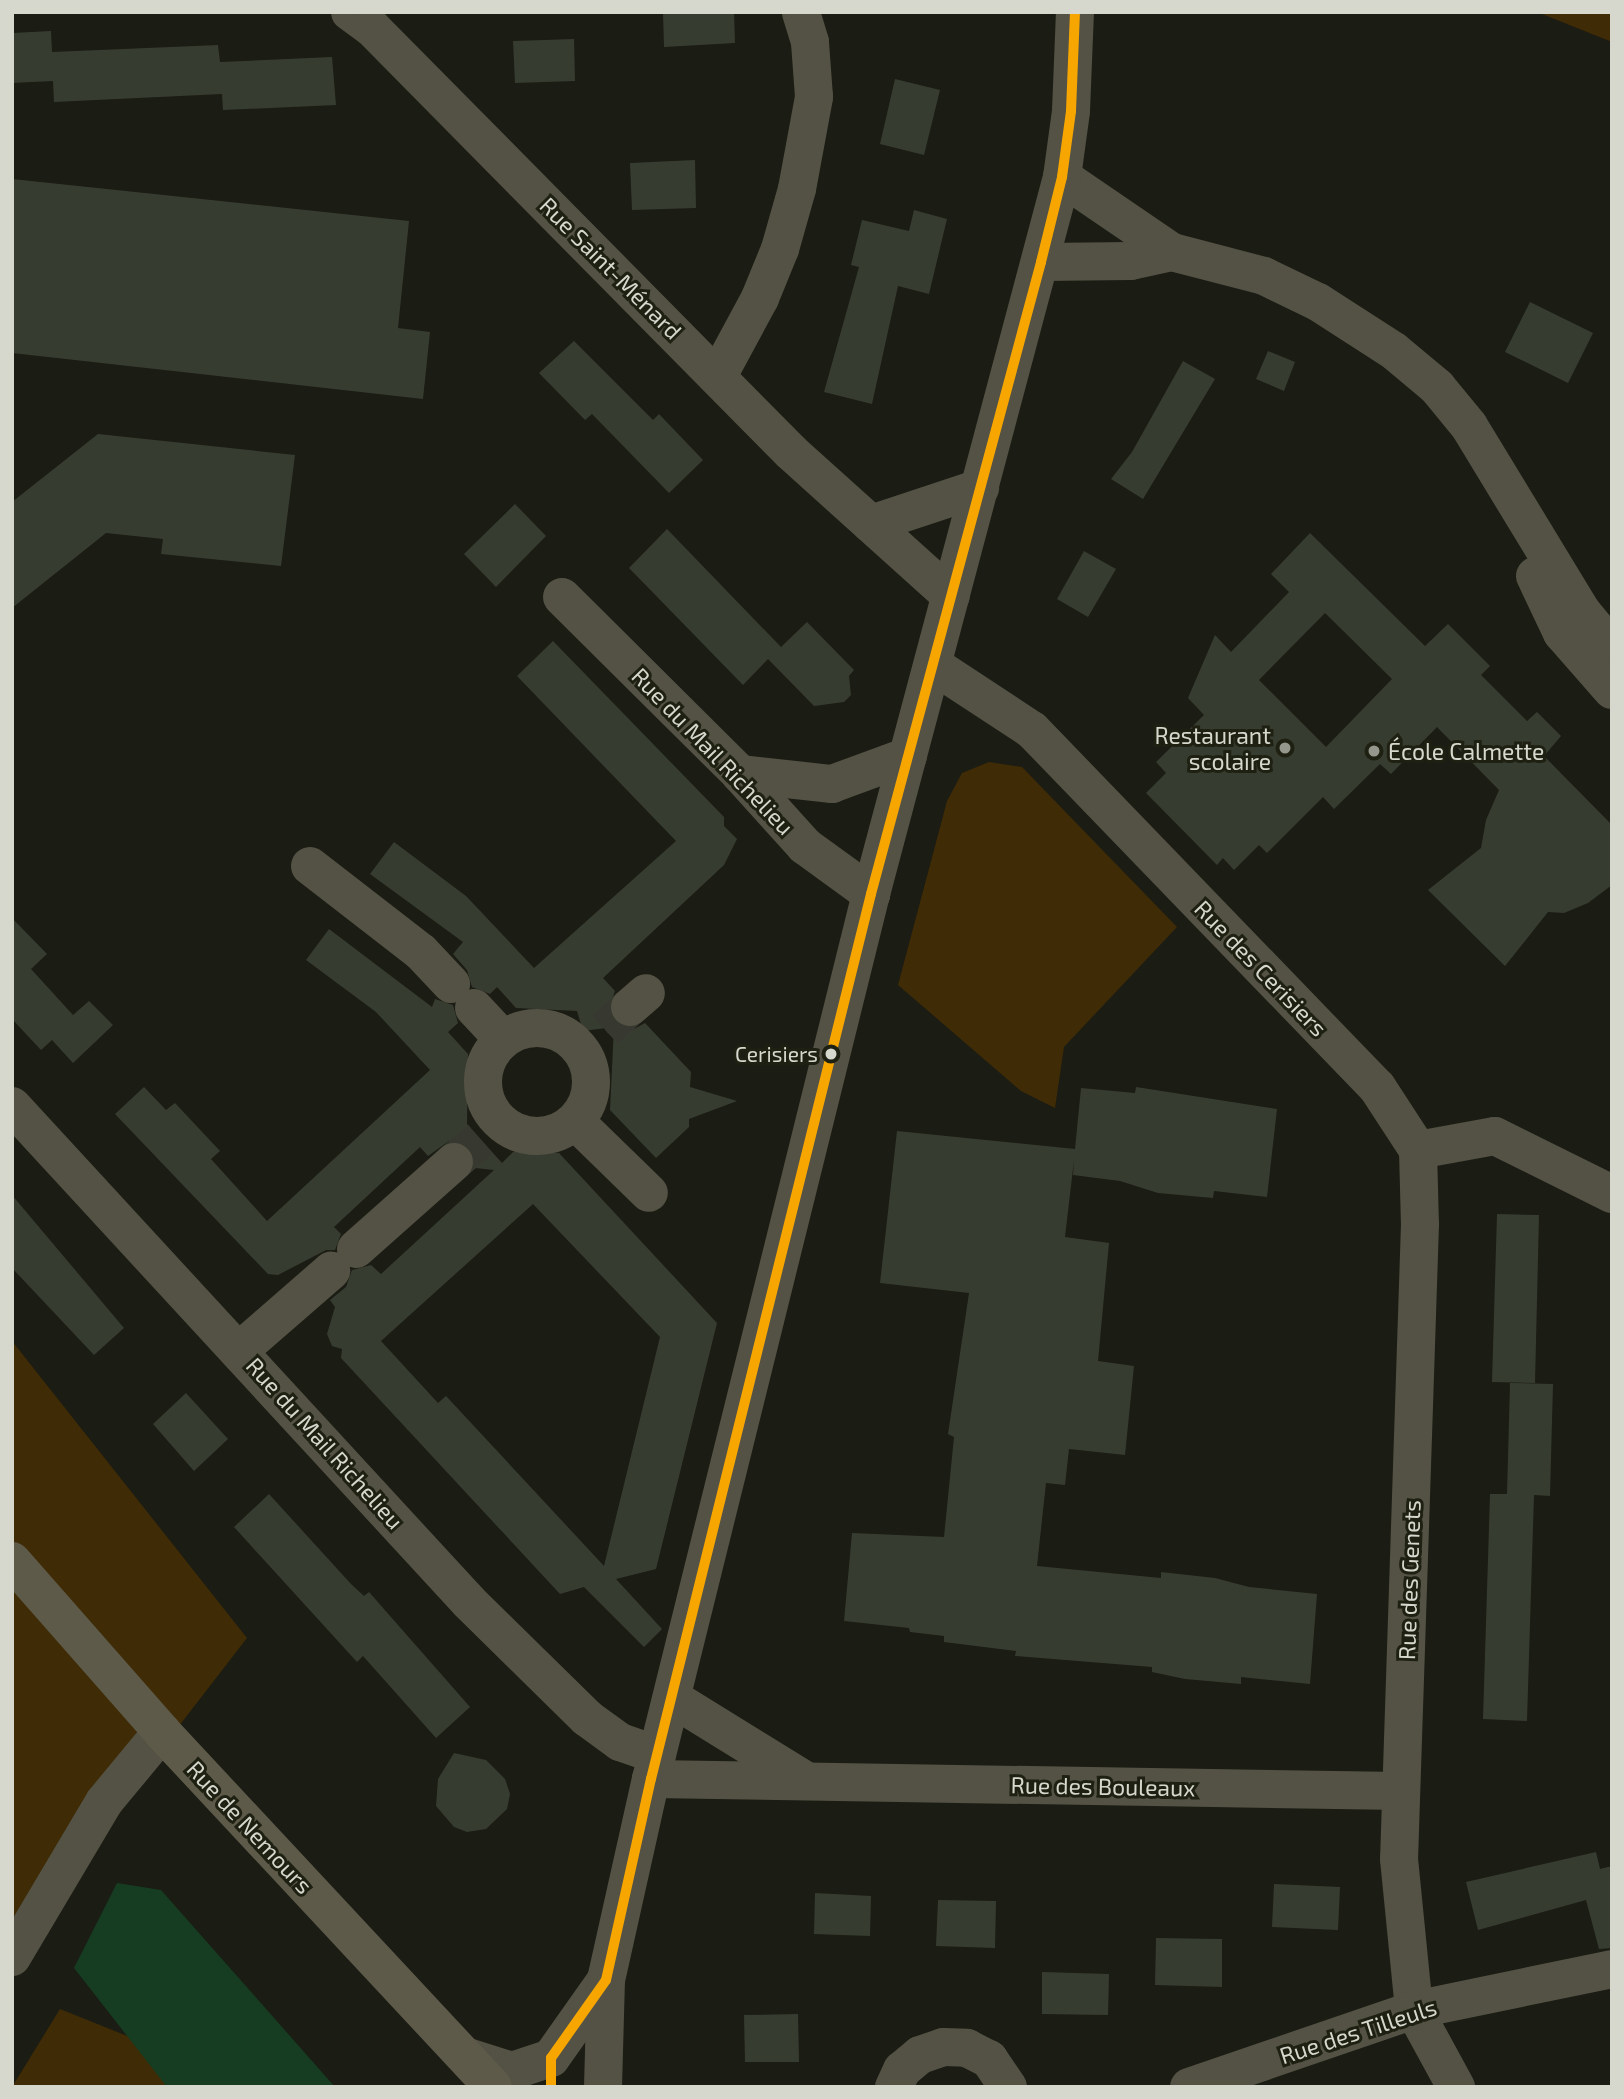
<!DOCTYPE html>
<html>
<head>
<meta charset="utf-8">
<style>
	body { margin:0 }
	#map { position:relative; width:1624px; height:2099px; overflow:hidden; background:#1b1c14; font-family:"Exo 2",sans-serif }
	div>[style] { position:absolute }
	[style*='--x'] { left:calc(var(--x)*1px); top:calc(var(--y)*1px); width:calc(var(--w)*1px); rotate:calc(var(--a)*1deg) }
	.green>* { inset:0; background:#3f2b05 }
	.water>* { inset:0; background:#163d22 }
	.building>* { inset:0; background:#373c30 }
	.street-tunnel>* { height:38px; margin-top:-19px; transform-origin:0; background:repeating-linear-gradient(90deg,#373830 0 38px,transparent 0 57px) }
	.street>* { height:38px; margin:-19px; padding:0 19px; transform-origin:19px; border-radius:19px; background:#545244 }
	.street>.ring { margin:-19px; padding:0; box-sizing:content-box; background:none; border:38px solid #545244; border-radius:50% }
	.primary>* { height:38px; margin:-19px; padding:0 19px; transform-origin:19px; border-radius:19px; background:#5d5a4a }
	.bus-1>* { height:10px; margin:-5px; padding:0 5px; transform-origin:5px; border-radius:5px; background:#f7a600 }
	.dots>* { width:19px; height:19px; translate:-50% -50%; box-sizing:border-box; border:4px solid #1e2011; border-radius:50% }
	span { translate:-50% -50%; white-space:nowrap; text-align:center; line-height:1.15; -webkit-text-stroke:6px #1e2011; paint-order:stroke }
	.bus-label { font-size:21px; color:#d6d7cd }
	.right { translate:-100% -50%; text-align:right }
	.street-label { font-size:23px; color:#d6d7cd }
	.poi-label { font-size:23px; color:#d6d7cd }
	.left { translate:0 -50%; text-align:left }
	.frame { position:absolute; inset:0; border:14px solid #d6d7cd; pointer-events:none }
</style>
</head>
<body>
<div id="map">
	<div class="green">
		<div style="clip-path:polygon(1537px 12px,1612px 12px,1612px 42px)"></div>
		<div style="clip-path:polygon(989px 762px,1022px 767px,1177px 927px,1064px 1047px,1055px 1108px,1021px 1091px,898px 985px,947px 801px,962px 773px)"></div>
		<div style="clip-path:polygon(12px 1341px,247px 1638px,12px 1942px)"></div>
		<div style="clip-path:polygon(60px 2009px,197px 2064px,215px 2087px,12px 2087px)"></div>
	</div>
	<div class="water">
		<div style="clip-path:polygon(117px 1883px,161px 1890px,335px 2087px,167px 2087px,74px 1968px)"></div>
	</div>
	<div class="building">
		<div style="clip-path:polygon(663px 12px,734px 12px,735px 43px,664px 47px)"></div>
		<div style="clip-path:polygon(51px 31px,52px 52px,218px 45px,220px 62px,332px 57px,336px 105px,223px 110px,222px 94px,54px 102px,53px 81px,12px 83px,12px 33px)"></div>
		<div style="clip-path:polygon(574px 39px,575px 81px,515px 83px,513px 41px)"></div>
		<div style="clip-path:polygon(895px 79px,940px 90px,924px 155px,880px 144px)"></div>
		<div style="clip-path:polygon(695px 160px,696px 208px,632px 210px,630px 163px)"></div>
		<div style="clip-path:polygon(12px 179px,409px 221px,398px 328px,430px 332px,423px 399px,12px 353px)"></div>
		<div style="clip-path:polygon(914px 210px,947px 219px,929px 294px,898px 286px,872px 404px,824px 392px,859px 267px,851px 265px,862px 220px,909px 231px)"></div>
		<div style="clip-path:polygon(1530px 302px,1593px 333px,1568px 383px,1505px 352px)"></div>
		<div style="clip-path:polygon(574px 341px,653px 420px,659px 414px,703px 460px,669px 493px,592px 414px,585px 420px,539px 373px)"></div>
		<div style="clip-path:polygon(1268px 351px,1295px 362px,1284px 391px,1256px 379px)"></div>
		<div style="clip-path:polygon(1183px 361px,1215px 379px,1143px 499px,1111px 479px,1132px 452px)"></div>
		<div style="clip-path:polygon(98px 434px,295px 455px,281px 566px,161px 554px,163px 539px,106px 533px,12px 608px,12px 502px)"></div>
		<div style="clip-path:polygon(515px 504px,546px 536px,496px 587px,464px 554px)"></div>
		<div style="clip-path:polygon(667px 529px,781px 647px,807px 622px,854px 670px,849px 676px,851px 695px,844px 702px,814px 706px,768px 659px,743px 685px,629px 568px)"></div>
		<div style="clip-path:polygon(evenodd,1310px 533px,1425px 646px,1448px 624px,1490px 666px,1481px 675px,1527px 721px,1537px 712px,1561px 736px,1544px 756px,1612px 825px,1612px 885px,1588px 903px,1564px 913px,1548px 912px,1505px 966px,1428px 890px,1481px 848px,1486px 820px,1499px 790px,1437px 727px,1391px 774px,1380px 764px,1334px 809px,1323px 797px,1267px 853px,1259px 845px,1234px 870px,1223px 858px,1217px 865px,1146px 793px,1166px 773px,1156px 762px,1204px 715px,1188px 698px,1215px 635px,1231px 652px,1289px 592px,1271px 574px,1310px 533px,1325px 613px,1392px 679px,1326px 747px,1259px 680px,1325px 613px)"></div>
		<div style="clip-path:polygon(1084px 551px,1116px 569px,1088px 617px,1057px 599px)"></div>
		<div style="clip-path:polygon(553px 641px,724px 817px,724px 826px,737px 839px,724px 865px,603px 978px,615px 991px,608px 1011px,614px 1022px,634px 1029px,645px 1023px,691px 1072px,690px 1087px,737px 1101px,689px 1119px,689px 1127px,656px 1158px,610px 1110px,614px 1027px,583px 1031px,577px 1011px,516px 1008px,497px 987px,490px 994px,472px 987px,467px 970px,453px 954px,463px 942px,370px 874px,394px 842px,466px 896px,534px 968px,676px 841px,517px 676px)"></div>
		<div style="clip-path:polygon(12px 918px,47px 954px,31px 969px,73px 1015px,89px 1001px,113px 1025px,73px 1063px,52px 1040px,41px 1050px,12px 1019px)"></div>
		<div style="clip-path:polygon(evenodd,329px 929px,432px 1007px,435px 999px,453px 1005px,458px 1023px,448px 1032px,468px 1054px,467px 1124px,502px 1163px,513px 1152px,559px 1153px,717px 1323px,656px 1569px,616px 1579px,662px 1629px,644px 1647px,584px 1587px,560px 1594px,341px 1358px,342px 1349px,332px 1346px,327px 1334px,335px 1307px,330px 1300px,346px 1287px,352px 1270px,371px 1265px,381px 1274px,494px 1170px,475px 1168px,471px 1148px,460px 1141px,449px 1141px,428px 1156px,420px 1147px,334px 1227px,341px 1234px,335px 1250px,326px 1250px,278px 1275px,268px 1274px,115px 1114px,144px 1087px,166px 1110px,175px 1103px,220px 1151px,211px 1159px,267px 1221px,430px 1070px,376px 1012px,306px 960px,329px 929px,533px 1204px,660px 1337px,604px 1566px,446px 1396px,438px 1403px,381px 1341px,533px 1204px)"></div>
		<div style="clip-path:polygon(1136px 1087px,1277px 1109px,1267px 1197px,1214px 1191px,1213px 1198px,1158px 1193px,1120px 1181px,1073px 1175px,1074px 1160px,1065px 1237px,1109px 1243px,1098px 1361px,1134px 1366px,1125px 1455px,1069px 1449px,1065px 1485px,1046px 1483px,1037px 1566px,1161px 1578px,1161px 1572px,1215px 1578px,1249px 1587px,1317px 1594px,1310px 1684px,1241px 1677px,1241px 1684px,1185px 1679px,1152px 1672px,1152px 1667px,1015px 1656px,1016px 1651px,944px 1642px,944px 1636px,910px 1632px,909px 1628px,844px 1621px,852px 1533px,944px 1537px,954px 1437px,948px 1434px,969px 1293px,880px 1283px,897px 1131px,1075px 1149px,1081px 1088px,1135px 1093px)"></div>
		<div style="clip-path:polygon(12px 1195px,124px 1328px,94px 1355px,12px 1268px)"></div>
		<div style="clip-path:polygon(1497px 1214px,1539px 1215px,1535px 1383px,1492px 1382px)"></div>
		<div style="clip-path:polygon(1510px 1383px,1553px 1384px,1550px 1496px,1534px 1495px,1527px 1721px,1483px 1719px,1490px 1494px,1507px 1494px)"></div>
		<div style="clip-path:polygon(186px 1393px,228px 1439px,194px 1471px,153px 1424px)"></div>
		<div style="clip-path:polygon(269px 1494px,351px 1584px,364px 1596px,369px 1592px,470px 1707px,436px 1738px,363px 1656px,357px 1662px,234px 1527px)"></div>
		<div style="clip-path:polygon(454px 1753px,486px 1760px,505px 1779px,510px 1794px,507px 1809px,486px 1829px,467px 1832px,454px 1827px,436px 1806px,438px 1779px)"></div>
		<div style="clip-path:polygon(1596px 1852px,1600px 1869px,1612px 1866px,1612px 1948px,1599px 1949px,1586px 1900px,1478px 1930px,1466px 1882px)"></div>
		<div style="clip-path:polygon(1274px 1884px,1340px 1887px,1338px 1930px,1272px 1927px)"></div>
		<div style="clip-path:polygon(815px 1893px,871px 1896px,870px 1936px,814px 1934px)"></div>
		<div style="clip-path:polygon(938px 1900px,996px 1901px,995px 1948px,936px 1946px)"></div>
		<div style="clip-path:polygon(1156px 1938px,1222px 1939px,1222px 1987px,1155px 1985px)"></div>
		<div style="clip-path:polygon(1042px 1972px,1109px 1974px,1108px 2015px,1042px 2014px)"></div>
		<div style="clip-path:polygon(798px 2014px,799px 2062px,745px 2062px,744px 2015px)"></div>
	</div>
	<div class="street-tunnel">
		<div style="--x:605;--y:1030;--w:34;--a:-43"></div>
		<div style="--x:454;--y:1162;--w:35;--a:-41"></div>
	</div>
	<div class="street">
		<div style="--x:350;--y:12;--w:27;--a:36"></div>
		<div style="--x:372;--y:28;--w:596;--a:45.34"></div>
		<div style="--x:791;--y:452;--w:215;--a:42"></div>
		<div style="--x:1062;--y:177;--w:133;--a:34.3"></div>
		<div style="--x:1172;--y:252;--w:95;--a:14.6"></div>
		<div style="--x:1264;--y:276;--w:60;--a:25.7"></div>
		<div style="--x:1318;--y:302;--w:90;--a:32.8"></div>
		<div style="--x:1394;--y:351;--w:56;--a:39.9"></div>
		<div style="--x:1437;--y:387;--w:50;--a:50.6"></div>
		<div style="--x:1469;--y:426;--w:218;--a:58.7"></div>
		<div style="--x:1582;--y:612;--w:47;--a:50.2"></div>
		<div style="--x:1041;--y:262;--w:90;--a:-0.6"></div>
		<div style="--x:1131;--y:261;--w:42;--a:-12.4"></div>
		<div style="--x:718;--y:376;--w:89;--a:-61.7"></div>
		<div style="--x:760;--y:298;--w:53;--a:-67.8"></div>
		<div style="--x:780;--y:249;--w:62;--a:-74.2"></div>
		<div style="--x:797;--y:189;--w:94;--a:-79.5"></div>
		<div style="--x:814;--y:97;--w:55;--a:-94.2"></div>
		<div style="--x:810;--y:42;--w:31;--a:-107"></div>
		<div style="--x:871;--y:524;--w:115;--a:-18.3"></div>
		<div style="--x:1535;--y:576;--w:63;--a:64.7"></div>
		<div style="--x:1562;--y:633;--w:76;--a:48.7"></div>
		<div style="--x:562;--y:597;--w:251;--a:44.8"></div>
		<div style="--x:740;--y:774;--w:97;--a:47.9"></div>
		<div style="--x:805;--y:846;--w:82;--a:36"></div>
		<div style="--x:933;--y:665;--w:118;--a:33.3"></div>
		<div style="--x:1032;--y:730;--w:496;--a:46"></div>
		<div style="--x:1377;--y:1087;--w:75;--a:56.9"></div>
		<div style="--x:1418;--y:1150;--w:78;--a:-10.3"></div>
		<div style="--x:1495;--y:1136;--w:131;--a:26.4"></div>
		<div style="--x:740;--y:774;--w:93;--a:6.2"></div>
		<div style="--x:832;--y:784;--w:81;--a:-20.2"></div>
		<div style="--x:310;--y:866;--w:140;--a:37.8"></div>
		<div style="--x:421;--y:952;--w:44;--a:46.8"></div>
		<div style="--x:630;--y:1007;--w:21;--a:-41"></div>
		<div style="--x:474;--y:1008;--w:42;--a:46.9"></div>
		<div class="ring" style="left:483px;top:1028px;width:70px;height:70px"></div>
		<div style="--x:12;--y:1106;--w:674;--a:47.34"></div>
		<div style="--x:469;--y:1602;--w:165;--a:44.5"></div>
		<div style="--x:587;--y:1718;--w:41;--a:36"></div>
		<div style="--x:620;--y:1742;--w:39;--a:19"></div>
		<div style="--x:575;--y:1121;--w:103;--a:44.2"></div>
		<div style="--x:1418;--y:1150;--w:74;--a:88.5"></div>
		<div style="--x:1420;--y:1224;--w:635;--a:91.89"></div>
		<div style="--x:1399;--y:1859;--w:152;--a:84.3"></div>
		<div style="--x:1414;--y:2010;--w:88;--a:61.4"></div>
		<div style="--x:356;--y:1249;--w:131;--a:-41.6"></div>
		<div style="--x:240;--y:1350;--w:121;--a:-41"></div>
		<div style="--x:672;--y:1698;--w:156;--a:31.7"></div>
		<div style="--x:651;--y:1779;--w:750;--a:0.92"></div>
		<div style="--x:12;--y:1957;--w:180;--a:-59.3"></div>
		<div style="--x:104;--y:1802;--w:91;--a:-50.4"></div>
		<div style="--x:465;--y:2056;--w:49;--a:17.7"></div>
		<div style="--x:512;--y:2071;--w:41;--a:-18.4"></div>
		<div style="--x:551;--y:2058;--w:95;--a:-54.8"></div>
		<div style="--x:603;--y:2087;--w:107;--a:-88.4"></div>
		<div style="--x:606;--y:1980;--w:206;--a:-77.4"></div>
		<div style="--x:651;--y:1779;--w:912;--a:-76.04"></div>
		<div style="--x:871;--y:894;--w:742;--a:-75.08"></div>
		<div style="--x:1062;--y:177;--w:67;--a:-82.2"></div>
		<div style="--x:1071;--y:111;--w:99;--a:-87.7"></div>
		<div style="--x:894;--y:2087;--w:19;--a:-65"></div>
		<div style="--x:902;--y:2070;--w:23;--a:-40"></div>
		<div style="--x:920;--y:2055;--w:24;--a:-19"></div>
		<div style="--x:943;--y:2047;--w:24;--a:2"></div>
		<div style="--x:967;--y:2048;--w:25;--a:27"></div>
		<div style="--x:989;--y:2059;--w:34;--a:56"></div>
		<div style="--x:1189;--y:2087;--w:238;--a:-18.9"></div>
		<div style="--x:1414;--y:2010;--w:202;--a:-11.7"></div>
	</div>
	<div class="primary">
		<div style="--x:12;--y:1561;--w:227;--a:48.7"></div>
		<div style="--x:162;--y:1732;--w:485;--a:47"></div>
	</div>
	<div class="bus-1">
		<div style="--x:551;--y:2087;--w:29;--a:-90"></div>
		<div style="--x:551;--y:2058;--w:95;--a:-54.8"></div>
		<div style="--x:606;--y:1980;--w:206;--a:-77.4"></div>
		<div style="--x:651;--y:1779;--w:912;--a:-76.04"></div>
		<div style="--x:871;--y:894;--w:654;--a:-74.94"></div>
		<div style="--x:1041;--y:262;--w:88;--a:-76.1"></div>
		<div style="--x:1062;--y:177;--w:67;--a:-82.2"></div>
		<div style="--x:1071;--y:111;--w:99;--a:-87.7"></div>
	</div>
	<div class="dots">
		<div style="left:1285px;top:748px;background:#95968c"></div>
		<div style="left:1374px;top:751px;background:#95968c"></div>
		<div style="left:831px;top:1054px;background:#d6d7cd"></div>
	</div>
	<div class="bus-label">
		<span class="right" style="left:818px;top:1054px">Cerisiers</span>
	</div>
	<div class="street-label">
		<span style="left:611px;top:268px;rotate:45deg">Rue Saint-Ménard</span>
		<span style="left:713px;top:751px;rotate:46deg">Rue du Mail Richelieu</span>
		<span style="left:1261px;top:968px;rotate:46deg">Rue des Cerisiers</span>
		<span style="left:325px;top:1443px;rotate:48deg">Rue du Mail Richelieu</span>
		<span style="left:1409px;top:1580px;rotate:-88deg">Rue des Genets</span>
		<span style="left:1103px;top:1786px;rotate:1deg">Rue des Bouleaux</span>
		<span style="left:250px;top:1827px;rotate:47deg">Rue de Nemours</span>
		<span style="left:1358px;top:2031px;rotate:-18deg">Rue des Tilleuls</span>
	</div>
	<div class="poi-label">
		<span class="right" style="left:1271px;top:748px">Restaurant<br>scolaire</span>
		<span class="left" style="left:1388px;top:751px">École Calmette</span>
	</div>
	<div class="frame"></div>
</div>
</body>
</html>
